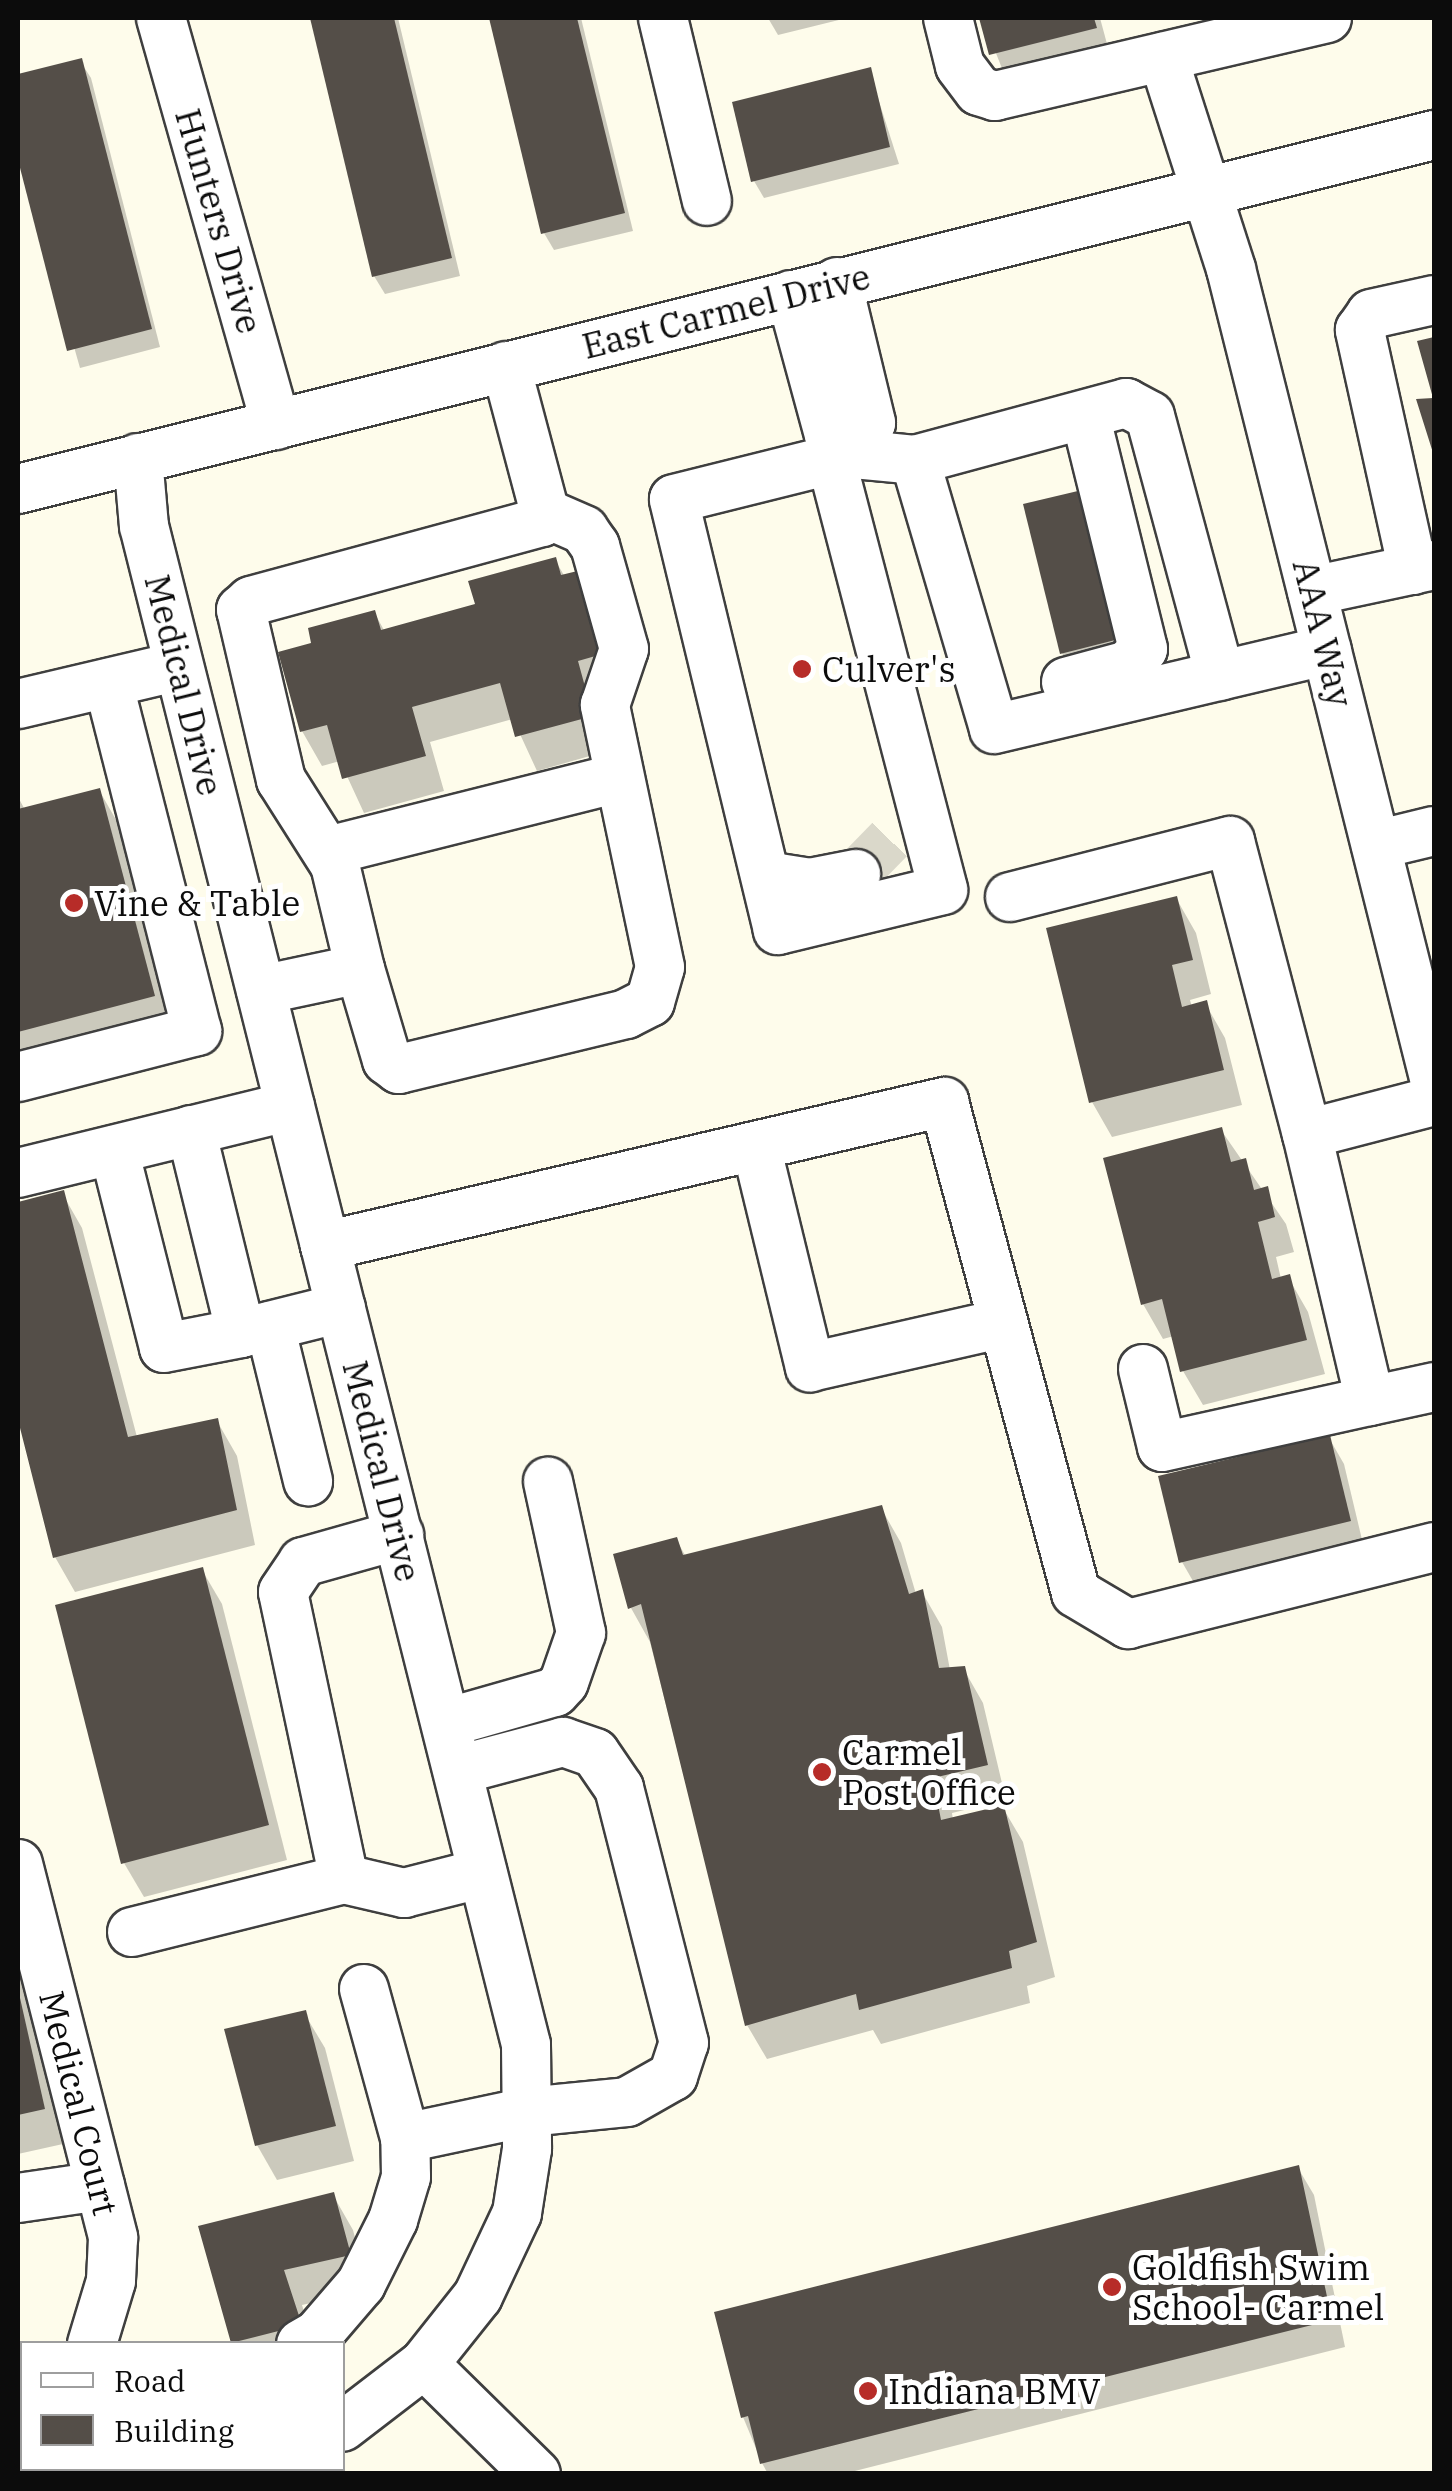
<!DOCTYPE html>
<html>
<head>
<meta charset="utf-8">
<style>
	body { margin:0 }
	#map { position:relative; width:1452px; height:2491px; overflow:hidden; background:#fefceb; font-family:"IBM Plex Serif",serif }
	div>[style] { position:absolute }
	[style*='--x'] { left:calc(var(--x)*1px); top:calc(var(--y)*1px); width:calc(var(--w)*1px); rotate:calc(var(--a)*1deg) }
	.shadow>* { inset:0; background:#0003 }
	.building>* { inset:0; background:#544e48 }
	.minor-tunnel>* { height:48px; margin-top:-24px; transform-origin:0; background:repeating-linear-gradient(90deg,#dad8ca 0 48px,transparent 0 72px) }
	.roads { filter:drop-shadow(2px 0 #3f3f3f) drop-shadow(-2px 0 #3f3f3f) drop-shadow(0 2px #3f3f3f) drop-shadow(0 -2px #3f3f3f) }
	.minor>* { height:48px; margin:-24px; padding:0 24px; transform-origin:24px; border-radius:24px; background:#fff }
	.dots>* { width:28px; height:28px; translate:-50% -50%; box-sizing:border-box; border:5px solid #fff; border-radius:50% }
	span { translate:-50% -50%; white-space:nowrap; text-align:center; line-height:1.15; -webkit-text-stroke:10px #fff; paint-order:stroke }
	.street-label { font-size:35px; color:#0c0c0c }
	.poi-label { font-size:35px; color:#0c0c0c }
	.left { translate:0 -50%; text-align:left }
	.frame { position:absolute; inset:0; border:20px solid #0c0c0c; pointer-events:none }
	.legend { position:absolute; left:20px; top:2341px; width:325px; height:130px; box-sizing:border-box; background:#fff; border:2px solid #9e9e9e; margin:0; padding:12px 18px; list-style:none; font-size:30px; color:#0c0c0c }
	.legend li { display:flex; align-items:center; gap:20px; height:50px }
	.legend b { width:50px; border:2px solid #9e9e9e }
</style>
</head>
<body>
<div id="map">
	<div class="shadow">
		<div style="clip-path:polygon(312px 18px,398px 18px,460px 276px,385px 294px,374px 276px)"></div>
		<div style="clip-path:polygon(491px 18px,581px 18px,633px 231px,554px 250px,544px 233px)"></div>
		<div style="clip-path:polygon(768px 18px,847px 18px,778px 35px)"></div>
		<div style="clip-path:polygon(982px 18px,1100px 18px,1110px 55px,1007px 81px)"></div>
		<div style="clip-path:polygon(80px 61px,91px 78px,160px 347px,80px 368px,18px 150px,18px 77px)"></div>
		<div style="clip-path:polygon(869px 70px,899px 164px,764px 198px,754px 181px)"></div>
		<div style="clip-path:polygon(1097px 489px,1148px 662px,1077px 679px,1062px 653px)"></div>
		<div style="clip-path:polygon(555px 560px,565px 577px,589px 571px,611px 750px,537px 771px,513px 719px,430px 742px,444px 791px,364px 813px,340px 761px,322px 766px,302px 731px,314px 645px,374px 612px,385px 632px,478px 606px)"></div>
		<div style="clip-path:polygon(99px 790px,119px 825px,173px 1031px,18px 1072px,18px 797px,24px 808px)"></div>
		<div style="clip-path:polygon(1176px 898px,1196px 933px,1211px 994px,1190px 1000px,1192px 1007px,1205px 1003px,1225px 1038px,1242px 1105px,1112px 1137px,1092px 1102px,1049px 930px)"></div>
		<div style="clip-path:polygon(1221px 1130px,1286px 1224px,1294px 1252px,1276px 1257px,1281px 1279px,1288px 1277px,1308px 1312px,1325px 1374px,1203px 1405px,1183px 1371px,1174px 1336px,1163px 1339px,1143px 1304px)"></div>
		<div style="clip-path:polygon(62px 1193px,82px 1228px,137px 1437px,217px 1421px,237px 1456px,255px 1545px,75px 1592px,55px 1557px,18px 1410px,18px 1204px)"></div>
		<div style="clip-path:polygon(1329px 1438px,1344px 1464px,1364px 1548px,1197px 1588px,1182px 1562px)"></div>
		<div style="clip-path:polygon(881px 1508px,901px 1543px,916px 1594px,922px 1592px,942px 1627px,950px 1670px,963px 1668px,983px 1703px,1006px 1800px,952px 1813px,953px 1820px,1003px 1808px,1023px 1842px,1055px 1977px,1027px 1986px,1030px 2003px,881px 2044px,873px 2030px,767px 2059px,747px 2025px,650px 1642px,631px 1608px,676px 1539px,686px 1557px)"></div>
		<div style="clip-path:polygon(202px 1570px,222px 1604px,287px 1860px,144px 1897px,124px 1863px)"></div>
		<div style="clip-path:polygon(18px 1951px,63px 2144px,18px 2154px)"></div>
		<div style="clip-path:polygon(304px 2013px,325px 2048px,354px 2161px,277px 2180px,257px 2145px)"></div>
		<div style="clip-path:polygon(1298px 2168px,1314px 2195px,1345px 2347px,843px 2474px,768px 2474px,762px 2463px,743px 2417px)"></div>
		<div style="clip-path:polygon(333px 2195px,353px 2230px,369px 2290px,302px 2305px,314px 2344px,234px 2344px,201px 2228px)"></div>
	</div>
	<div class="building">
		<div style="clip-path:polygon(310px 18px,394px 18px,452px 258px,372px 277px)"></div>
		<div style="clip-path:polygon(489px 18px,577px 18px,625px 213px,541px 234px)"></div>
		<div style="clip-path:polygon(979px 18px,1094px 18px,1097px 28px,989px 55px)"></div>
		<div style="clip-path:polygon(82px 58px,152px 329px,67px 351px,18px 160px,18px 74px)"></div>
		<div style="clip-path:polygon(871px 67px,890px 147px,751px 182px,732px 102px)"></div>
		<div style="clip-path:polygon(1434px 337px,1434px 456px,1416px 399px,1433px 398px,1417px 341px)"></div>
		<div style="clip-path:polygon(1099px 486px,1135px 635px,1060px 654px,1023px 504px)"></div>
		<div style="clip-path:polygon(556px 557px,561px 575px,590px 568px,613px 651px,578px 661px,593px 716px,515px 737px,500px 683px,412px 707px,426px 756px,342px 779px,327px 725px,300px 732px,278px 652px,311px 643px,308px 628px,375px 610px,381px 630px,475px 604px,468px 581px)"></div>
		<div style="clip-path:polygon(100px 788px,155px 996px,18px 1032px,18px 809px)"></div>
		<div style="clip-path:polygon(1177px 896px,1193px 960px,1172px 965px,1182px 1007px,1207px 1000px,1224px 1070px,1089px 1103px,1046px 928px)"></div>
		<div style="clip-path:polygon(1222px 1127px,1231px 1162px,1246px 1158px,1254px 1190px,1268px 1186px,1275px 1217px,1258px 1222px,1272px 1279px,1290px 1274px,1307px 1340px,1180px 1372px,1162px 1299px,1141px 1305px,1103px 1158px)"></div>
		<div style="clip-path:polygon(64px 1190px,128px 1437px,218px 1418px,237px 1510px,53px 1558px,18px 1420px,18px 1202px)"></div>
		<div style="clip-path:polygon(1330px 1435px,1351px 1521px,1179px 1563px,1158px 1476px)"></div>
		<div style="clip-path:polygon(882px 1505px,909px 1594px,923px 1589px,939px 1668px,965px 1666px,988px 1765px,933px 1778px,941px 1820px,1004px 1805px,1037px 1942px,1009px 1951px,1012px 1968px,859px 2010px,856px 1994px,745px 2026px,641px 1604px,628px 1609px,613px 1554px,677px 1537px,683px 1555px)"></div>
		<div style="clip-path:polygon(203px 1567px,269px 1825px,121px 1864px,55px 1605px)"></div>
		<div style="clip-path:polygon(18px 1989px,45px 2109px,18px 2115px)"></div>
		<div style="clip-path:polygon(306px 2010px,336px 2126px,255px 2146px,224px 2029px)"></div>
		<div style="clip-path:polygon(1299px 2165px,1332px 2320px,760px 2464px,748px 2416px,741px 2418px,714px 2312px)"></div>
		<div style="clip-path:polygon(334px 2192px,351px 2255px,284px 2270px,302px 2325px,231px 2343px,198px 2226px)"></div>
	</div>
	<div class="minor-tunnel">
		<div style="--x:856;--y:874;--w:50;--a:-45.8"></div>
	</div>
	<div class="roads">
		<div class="minor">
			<div style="--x:161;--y:18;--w:423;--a:74.2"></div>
			<div style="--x:663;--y:18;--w:188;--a:76.5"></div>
			<div style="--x:948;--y:18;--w:49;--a:76"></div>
			<div style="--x:960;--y:66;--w:31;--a:53"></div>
			<div style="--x:979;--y:91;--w:17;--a:17"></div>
			<div style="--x:995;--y:96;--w:341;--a:-13.2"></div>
			<div style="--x:1163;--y:57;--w:223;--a:72.2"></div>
			<div style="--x:1231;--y:269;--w:834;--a:75.91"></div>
			<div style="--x:837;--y:282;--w:145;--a:76.4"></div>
			<div style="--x:871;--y:423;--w:35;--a:119"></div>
			<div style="--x:791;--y:295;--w:145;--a:74.8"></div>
			<div style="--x:829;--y:435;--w:31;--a:37"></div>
			<div style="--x:138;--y:458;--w:68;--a:85"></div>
			<div style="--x:144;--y:526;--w:1566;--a:75.88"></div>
			<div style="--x:526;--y:2045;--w:104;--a:89.4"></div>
			<div style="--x:527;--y:2149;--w:65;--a:98.9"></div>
			<div style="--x:517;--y:2213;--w:92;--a:115.2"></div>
			<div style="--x:478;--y:2296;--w:87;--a:128.5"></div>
			<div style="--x:424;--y:2364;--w:103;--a:142.5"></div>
			<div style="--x:831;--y:459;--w:445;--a:75.4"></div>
			<div style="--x:943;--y:890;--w:170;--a:166.4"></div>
			<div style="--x:778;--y:930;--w:443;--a:-103.6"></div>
			<div style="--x:674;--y:499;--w:186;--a:-14"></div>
			<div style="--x:854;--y:454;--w:61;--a:5.6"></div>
			<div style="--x:915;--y:460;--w:280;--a:73.6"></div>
			<div style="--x:994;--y:729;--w:342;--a:-13.3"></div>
			<div style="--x:915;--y:460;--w:219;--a:-15.1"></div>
			<div style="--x:1126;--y:403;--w:27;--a:28"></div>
			<div style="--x:1150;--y:416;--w:269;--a:74.9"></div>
			<div style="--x:18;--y:489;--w:1460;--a:-14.04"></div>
			<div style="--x:1413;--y:570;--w:246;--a:-102.5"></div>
			<div style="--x:1360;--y:330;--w:19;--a:-55"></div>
			<div style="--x:1371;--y:314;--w:65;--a:-12.5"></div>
			<div style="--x:1312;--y:591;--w:125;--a:-12"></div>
			<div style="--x:1066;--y:682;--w:64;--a:-15.3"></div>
			<div style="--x:1128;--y:665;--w:22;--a:-47"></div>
			<div style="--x:1143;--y:649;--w:241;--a:-103.9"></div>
			<div style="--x:18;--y:704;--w:165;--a:-13.3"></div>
			<div style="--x:1376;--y:845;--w:60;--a:-13.6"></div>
			<div style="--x:328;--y:851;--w:299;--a:-14.1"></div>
			<div style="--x:766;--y:876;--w:45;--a:9"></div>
			<div style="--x:810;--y:883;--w:47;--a:-11.1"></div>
			<div style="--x:1010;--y:897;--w:227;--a:-14.3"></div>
			<div style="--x:1230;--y:841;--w:303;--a:75.3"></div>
			<div style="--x:360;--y:969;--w:107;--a:-103.5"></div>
			<div style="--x:335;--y:865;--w:101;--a:-122.4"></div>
			<div style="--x:281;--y:780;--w:175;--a:-103.2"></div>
			<div style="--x:241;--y:610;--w:13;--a:-42"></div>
			<div style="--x:251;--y:601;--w:302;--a:-15.2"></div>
			<div style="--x:542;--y:522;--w:9;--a:-72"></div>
			<div style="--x:545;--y:513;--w:152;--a:-104.9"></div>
			<div style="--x:261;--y:990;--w:101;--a:-12"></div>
			<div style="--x:360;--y:969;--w:95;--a:73.5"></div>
			<div style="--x:387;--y:1060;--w:15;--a:37"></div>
			<div style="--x:399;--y:1069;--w:234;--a:-13.6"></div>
			<div style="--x:626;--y:1014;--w:27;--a:-27"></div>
			<div style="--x:650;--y:1002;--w:36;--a:-74"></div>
			<div style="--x:660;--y:967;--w:268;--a:-101.9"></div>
			<div style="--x:605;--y:705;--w:59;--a:-71.3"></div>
			<div style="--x:624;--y:649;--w:107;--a:-105.7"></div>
			<div style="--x:595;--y:546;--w:19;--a:-125"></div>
			<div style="--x:584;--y:530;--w:43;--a:-156.4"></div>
			<div style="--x:18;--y:1077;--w:185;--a:-14.4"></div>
			<div style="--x:197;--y:1031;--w:359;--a:-104.3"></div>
			<div style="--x:1434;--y:1101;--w:131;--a:165.4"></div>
			<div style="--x:1307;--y:1134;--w:274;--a:76.7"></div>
			<div style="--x:1370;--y:1401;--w:66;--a:-12.3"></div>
			<div style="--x:191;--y:1130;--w:209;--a:76.2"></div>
			<div style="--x:241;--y:1333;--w:103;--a:-14"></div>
			<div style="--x:756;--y:1146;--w:228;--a:76.3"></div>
			<div style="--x:810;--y:1367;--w:198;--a:-12.8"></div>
			<div style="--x:114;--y:1150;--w:204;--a:75.8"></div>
			<div style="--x:164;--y:1348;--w:78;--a:-11"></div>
			<div style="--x:18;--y:1173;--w:280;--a:-13.8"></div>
			<div style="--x:325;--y:1246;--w:636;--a:-13.1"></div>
			<div style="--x:944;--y:1102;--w:508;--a:74.95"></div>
			<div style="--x:1076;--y:1593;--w:61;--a:30.8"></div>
			<div style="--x:1128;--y:1624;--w:316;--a:-14.1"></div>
			<div style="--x:270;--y:1326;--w:160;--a:76.2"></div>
			<div style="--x:1143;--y:1369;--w:80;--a:76.3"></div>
			<div style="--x:1162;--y:1447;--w:213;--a:-12.5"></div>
			<div style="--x:446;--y:1723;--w:113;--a:-15.9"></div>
			<div style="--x:555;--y:1692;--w:13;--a:-48"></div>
			<div style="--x:564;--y:1682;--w:52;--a:-70.9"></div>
			<div style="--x:581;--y:1633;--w:155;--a:-102.3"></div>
			<div style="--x:18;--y:1864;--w:386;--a:75.7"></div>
			<div style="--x:113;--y:2238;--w:43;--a:92.7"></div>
			<div style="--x:111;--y:2281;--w:66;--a:106.8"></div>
			<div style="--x:344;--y:1879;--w:293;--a:-102"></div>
			<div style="--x:283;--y:1592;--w:36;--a:-56"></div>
			<div style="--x:303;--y:1562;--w:100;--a:-15.7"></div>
			<div style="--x:132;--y:1932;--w:219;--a:-14"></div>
			<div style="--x:344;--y:1879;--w:62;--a:13.1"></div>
			<div style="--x:404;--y:1893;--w:81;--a:-14.2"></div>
			<div style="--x:364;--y:1989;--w:155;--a:74.6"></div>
			<div style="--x:18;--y:2198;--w:83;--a:-8.3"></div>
			<div style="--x:301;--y:2344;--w:20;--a:-30"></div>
			<div style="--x:318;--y:2334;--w:66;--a:-49.3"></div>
			<div style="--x:361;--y:2284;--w:72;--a:-63.4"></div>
			<div style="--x:393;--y:2220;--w:45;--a:-73.2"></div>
			<div style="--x:406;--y:2177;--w:39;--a:-91"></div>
			<div style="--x:405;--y:2138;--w:125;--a:-12"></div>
			<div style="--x:527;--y:2112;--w:100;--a:-5.7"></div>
			<div style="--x:627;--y:2102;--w:53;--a:-29.5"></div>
			<div style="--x:673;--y:2076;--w:35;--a:-72"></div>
			<div style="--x:684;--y:2043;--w:263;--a:-104.3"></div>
			<div style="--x:619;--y:1788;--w:42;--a:-124.4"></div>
			<div style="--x:595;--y:1753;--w:34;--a:-161"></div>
			<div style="--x:563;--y:1742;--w:109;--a:165.1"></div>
			<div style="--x:424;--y:2364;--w:157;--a:44.5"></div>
			<div style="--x:95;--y:2468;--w:6;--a:81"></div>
			<div style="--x:246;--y:2474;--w:13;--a:-27"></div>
		</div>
	</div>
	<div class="dots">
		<div style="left:802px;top:669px;background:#b72c28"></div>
		<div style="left:74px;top:903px;background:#b72c28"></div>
		<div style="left:822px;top:1772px;background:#b72c28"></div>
		<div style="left:1112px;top:2287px;background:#b72c28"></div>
		<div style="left:868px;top:2391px;background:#b72c28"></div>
	</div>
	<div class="street-label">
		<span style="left:219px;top:221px;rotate:74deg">Hunters Drive</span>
		<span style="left:726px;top:311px;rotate:-14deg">East Carmel Drive</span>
		<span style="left:1323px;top:633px;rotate:76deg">AAA Way</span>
		<span style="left:184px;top:685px;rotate:76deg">Medical Drive</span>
		<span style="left:382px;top:1471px;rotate:76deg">Medical Drive</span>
		<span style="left:79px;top:2103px;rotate:76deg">Medical Court</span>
	</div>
	<div class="poi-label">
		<span class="left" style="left:822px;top:669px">Culver's</span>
		<span class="left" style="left:94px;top:903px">Vine &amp; Table</span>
		<span class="left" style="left:842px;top:1772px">Carmel<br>Post Office</span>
		<span class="left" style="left:1132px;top:2287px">Goldfish Swim<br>School- Carmel</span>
		<span class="left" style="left:888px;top:2391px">Indiana BMV</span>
	</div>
	<div class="frame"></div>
	<ul class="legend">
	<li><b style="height:12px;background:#fff"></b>Road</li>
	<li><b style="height:28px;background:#544e48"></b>Building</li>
	</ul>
</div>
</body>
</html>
